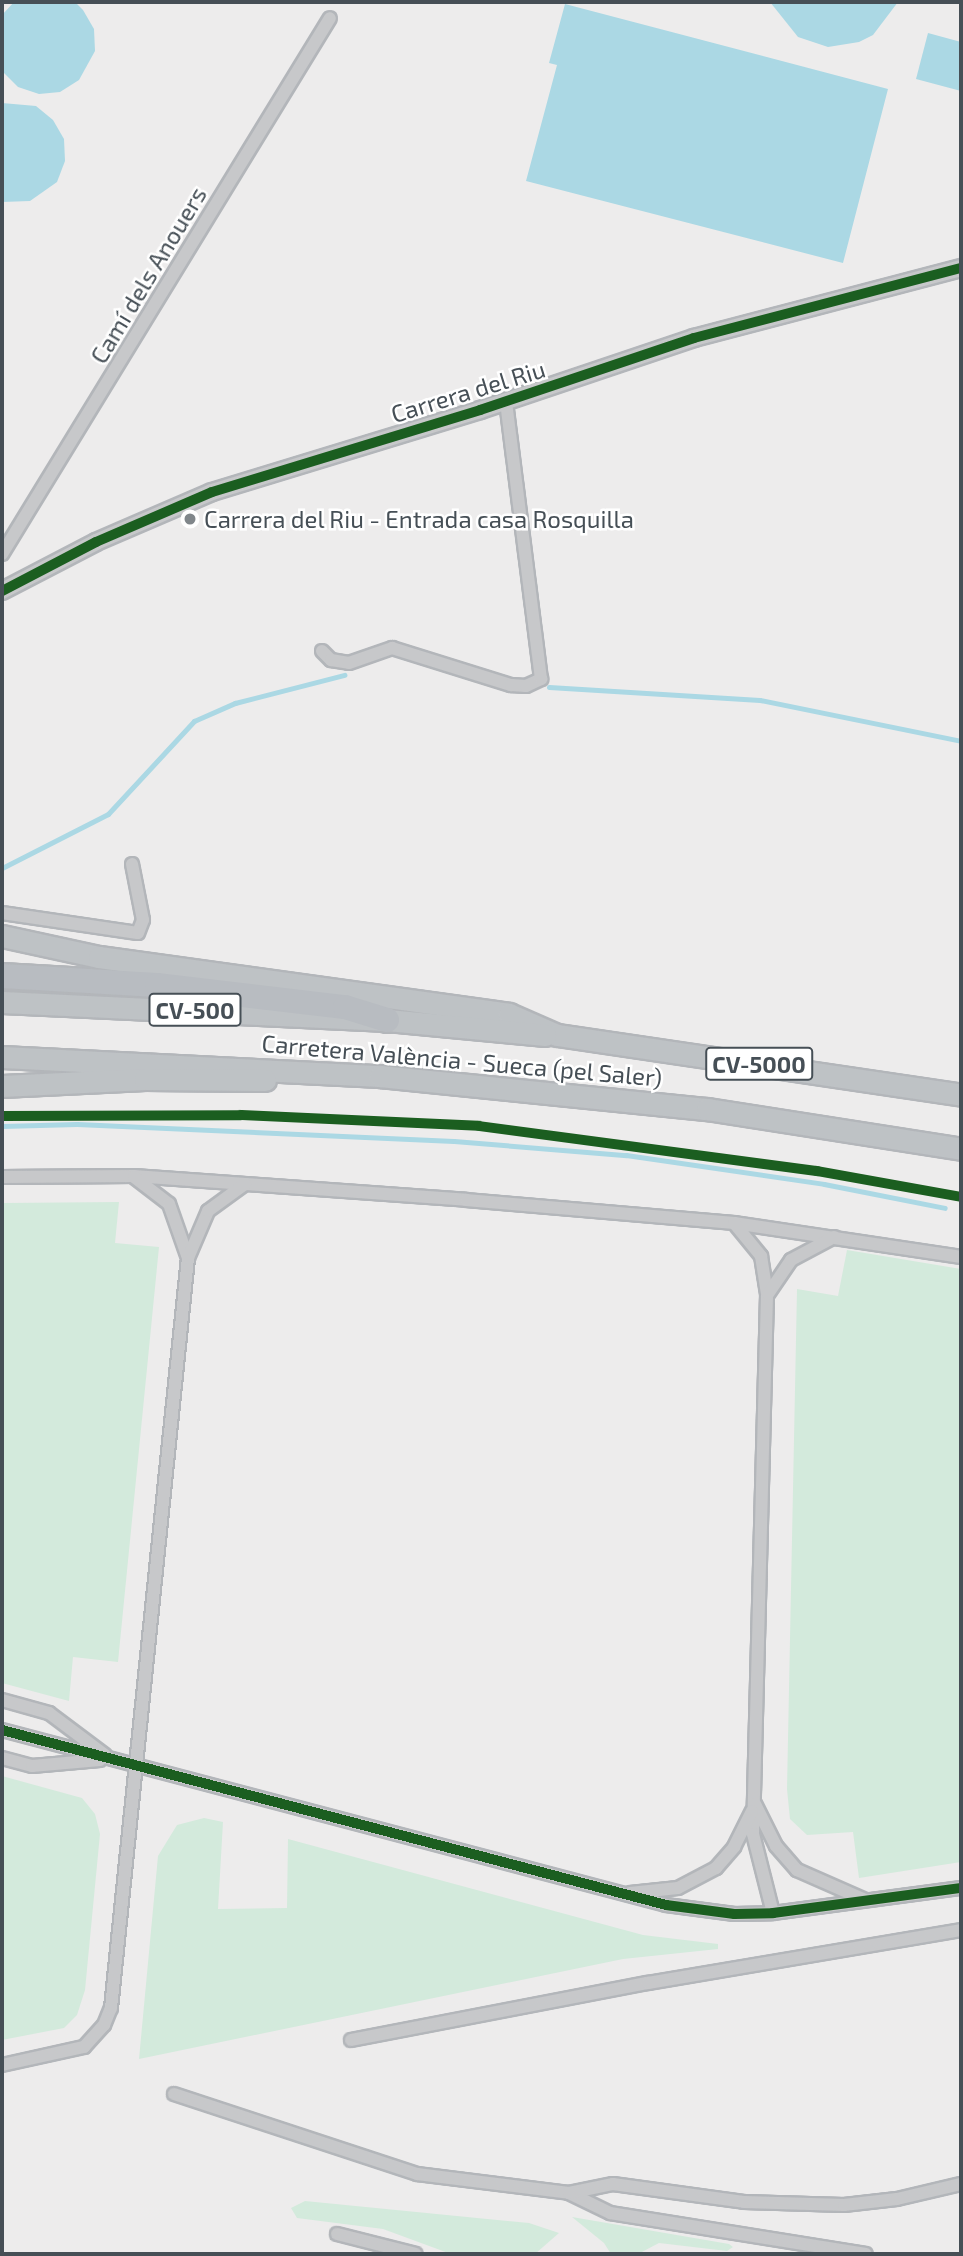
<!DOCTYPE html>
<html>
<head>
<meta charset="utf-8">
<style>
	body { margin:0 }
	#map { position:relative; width:963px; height:2256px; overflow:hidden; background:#edecec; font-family:"Exo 2",sans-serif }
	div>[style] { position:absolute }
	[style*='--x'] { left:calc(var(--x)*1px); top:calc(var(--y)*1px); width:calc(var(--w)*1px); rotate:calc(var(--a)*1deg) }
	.green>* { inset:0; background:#d3eadc }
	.water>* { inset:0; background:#abd8e4 }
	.stream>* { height:5px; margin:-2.5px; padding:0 2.5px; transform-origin:2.5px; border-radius:2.5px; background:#abd8e4 }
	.roads { filter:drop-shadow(2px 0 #b3b6ba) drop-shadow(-2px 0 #b3b6ba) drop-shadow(0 2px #b3b6ba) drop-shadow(0 -2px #b3b6ba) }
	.minor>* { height:12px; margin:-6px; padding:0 6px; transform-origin:6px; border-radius:6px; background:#c7c8ca }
	.tertiary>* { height:16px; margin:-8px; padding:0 8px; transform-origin:8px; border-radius:8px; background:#c7c8ca }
	.trunk>* { height:21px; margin:-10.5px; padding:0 10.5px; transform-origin:10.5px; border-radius:10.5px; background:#bec2c5 }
	.motorway>* { height:24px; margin:-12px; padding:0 12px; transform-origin:12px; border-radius:12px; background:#b8bcc1 }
	.cycleway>* { height:10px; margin:-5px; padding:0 5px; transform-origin:5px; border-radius:5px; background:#1b5e20 }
	.dots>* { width:19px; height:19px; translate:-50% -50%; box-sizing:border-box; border:4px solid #fff; border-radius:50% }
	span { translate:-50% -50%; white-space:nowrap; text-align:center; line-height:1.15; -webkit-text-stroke:5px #fff; paint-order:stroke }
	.shield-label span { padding:2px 5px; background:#fff; border:2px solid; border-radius:5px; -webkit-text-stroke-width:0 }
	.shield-label { font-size:23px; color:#464f56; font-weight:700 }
	.street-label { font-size:24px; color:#464f56 }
	.poi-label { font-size:24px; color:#464f56 }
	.left { translate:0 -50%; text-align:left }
	.frame { position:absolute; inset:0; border:4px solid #464f56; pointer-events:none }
</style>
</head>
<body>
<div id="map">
	<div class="green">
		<div style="clip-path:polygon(119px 1202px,115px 1243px,159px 1247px,118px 1662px,73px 1657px,69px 1701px,2px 1683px,2px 1203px)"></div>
		<div style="clip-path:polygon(847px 1250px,961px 1269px,961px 1862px,859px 1878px,853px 1832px,807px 1835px,790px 1819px,787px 1789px,797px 1289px,838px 1296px)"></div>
		<div style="clip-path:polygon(2px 1776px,82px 1798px,95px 1814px,100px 1834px,85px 1990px,77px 2015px,64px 2028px,2px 2040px)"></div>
		<div style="clip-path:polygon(204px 1818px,223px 1822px,218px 1909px,287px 1908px,288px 1839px,643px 1935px,718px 1944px,718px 1949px,623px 1959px,139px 2059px,158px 1856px,177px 1825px)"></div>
		<div style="clip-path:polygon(305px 2201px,529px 2223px,559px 2233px,535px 2254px,451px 2254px,383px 2229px,297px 2218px,291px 2208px)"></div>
		<div style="clip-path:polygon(572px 2217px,729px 2244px,733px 2247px,727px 2251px,659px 2243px,638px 2254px,611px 2254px,604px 2243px)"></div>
	</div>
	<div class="water">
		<div style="clip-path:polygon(14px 2px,75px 2px,83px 10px,94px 29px,95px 51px,79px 80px,60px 92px,39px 94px,18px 87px,2px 71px,2px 15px)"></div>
		<div style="clip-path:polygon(770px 2px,898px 2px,873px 35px,859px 42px,828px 47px,798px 37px)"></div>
		<div style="clip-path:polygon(565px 4px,888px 89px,843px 263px,526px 181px,557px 65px,549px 63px)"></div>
		<div style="clip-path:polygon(928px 33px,961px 42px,961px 91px,916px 79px)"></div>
		<div style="clip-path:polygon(2px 103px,36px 106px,53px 120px,64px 139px,65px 161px,57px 182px,30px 201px,2px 202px)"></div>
	</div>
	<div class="stream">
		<div style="--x:549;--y:687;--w:211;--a:3.5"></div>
		<div style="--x:760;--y:700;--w:205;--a:11.5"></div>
		<div style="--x:2;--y:868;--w:119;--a:-27"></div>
		<div style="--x:108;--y:814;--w:127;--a:-47.2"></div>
		<div style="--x:194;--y:721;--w:45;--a:-23.7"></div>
		<div style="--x:235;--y:703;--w:113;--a:-14.4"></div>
		<div style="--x:2;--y:1126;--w:75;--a:-1.5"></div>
		<div style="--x:77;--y:1124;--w:377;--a:2.6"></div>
		<div style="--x:454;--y:1141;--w:173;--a:4.7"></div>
		<div style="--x:626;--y:1155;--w:200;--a:8.3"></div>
		<div style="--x:824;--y:1184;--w:123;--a:11.2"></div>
	</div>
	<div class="roads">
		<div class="minor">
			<div style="--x:2;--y:554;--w:628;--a:-58.54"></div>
			<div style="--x:322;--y:651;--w:13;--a:45"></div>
			<div style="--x:331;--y:660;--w:18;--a:9"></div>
			<div style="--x:349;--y:663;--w:46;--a:-19.2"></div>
			<div style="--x:392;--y:648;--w:125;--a:17.3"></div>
			<div style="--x:511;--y:685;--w:15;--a:4"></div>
			<div style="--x:526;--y:686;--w:17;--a:-25"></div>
			<div style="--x:541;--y:679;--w:280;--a:-97.2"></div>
			<div style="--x:2;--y:913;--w:137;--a:8.4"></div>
			<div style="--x:138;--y:933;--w:14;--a:-69"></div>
			<div style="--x:143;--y:920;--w:57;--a:-101.1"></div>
			<div style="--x:2;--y:1177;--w:132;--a:-0.4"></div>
			<div style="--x:134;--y:1176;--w:333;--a:4.1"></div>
			<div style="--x:466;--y:1200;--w:269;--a:4.9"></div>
			<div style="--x:734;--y:1223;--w:230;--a:8.5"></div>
			<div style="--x:134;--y:1177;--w:44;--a:37.6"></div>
			<div style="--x:169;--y:1204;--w:57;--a:70.6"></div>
			<div style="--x:734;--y:1223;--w:43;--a:50.7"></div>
			<div style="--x:761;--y:1256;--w:39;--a:81"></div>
			<div style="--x:767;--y:1295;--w:539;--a:91.49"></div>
			<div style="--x:753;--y:1834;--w:81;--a:75.8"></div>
			<div style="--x:768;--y:1294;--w:41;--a:-55.9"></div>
			<div style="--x:791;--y:1260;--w:49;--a:-28.1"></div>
			<div style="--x:2;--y:1700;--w:49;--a:15.5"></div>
			<div style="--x:49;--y:1713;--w:70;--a:36.9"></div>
			<div style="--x:2;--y:1730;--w:687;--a:14.76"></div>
			<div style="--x:666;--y:1905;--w:69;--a:7.5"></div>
			<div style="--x:734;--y:1914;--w:39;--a:-1"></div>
			<div style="--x:773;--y:1913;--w:190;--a:-7.6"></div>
			<div style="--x:2;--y:1758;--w:31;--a:15"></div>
			<div style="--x:32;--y:1766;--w:68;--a:-5"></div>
			<div style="--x:755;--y:1804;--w:47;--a:63.4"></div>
			<div style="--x:776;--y:1846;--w:32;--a:49"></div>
			<div style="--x:797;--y:1870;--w:74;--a:23.8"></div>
			<div style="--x:630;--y:1893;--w:48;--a:-5.9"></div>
			<div style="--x:678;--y:1888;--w:43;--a:-27.8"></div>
			<div style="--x:716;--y:1868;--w:28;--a:-49"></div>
			<div style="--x:734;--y:1847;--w:40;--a:-63.4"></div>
			<div style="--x:351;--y:2040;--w:302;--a:-10.9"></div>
			<div style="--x:648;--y:1983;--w:317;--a:-9.6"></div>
			<div style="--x:2;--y:2065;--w:84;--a:-12.4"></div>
			<div style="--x:84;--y:2047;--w:30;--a:-48"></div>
			<div style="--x:104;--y:2025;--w:18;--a:-68"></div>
			<div style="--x:111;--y:2008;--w:754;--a:-84.14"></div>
			<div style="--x:188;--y:1258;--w:51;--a:-66.9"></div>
			<div style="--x:208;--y:1211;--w:46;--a:-36.1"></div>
			<div style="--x:174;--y:2094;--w:256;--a:18.2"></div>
			<div style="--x:417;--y:2174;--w:153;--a:7.1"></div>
			<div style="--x:569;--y:2193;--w:46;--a:26"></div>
			<div style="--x:610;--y:2213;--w:259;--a:9.1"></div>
			<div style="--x:569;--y:2193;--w:45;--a:-11.6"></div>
			<div style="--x:613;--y:2184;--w:132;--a:7.8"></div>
			<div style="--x:744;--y:2202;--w:100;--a:1.7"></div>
			<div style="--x:844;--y:2205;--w:53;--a:-6.5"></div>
			<div style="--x:897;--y:2199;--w:66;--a:-13.2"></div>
			<div style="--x:337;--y:2234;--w:81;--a:14.2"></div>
		</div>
		<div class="tertiary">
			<div style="--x:2;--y:591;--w:106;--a:-27.5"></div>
			<div style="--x:96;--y:542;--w:126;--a:-23.3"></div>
			<div style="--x:212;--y:492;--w:280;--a:-17"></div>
			<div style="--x:480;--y:410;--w:226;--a:-18.6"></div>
			<div style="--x:694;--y:338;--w:276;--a:-14.7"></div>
		</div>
		<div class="trunk">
			<div style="--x:2;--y:936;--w:99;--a:12.2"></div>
			<div style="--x:99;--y:957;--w:414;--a:7.9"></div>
			<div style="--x:509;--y:1014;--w:52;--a:23.6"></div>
			<div style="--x:557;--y:1035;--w:408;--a:8.4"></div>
			<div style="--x:2;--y:1002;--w:385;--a:2.7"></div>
			<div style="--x:387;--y:1020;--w:159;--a:5.4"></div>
			<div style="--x:2;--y:1057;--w:378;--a:2.9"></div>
			<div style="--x:380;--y:1076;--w:329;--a:5.8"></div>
			<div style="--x:707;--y:1109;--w:257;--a:8.9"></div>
			<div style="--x:2;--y:1086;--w:143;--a:-2.8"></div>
			<div style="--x:145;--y:1079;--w:120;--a:0.5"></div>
		</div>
		<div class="motorway">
			<div style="--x:2;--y:976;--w:155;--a:3.3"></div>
			<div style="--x:157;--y:985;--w:189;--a:6.7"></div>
			<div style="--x:345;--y:1007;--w:44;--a:17.2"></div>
		</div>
	</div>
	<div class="cycleway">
		<div style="--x:2;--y:591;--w:106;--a:-27.5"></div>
		<div style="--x:96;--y:542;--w:126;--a:-23.3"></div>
		<div style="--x:212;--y:492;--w:280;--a:-17"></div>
		<div style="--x:480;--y:410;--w:226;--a:-18.6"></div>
		<div style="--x:694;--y:338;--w:276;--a:-14.7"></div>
		<div style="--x:2;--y:1116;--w:239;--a:-0.2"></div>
		<div style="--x:241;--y:1115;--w:238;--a:2.6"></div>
		<div style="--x:479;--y:1126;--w:341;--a:7.6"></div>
		<div style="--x:817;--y:1171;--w:146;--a:10.2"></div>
		<div style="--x:2;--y:1730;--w:687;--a:14.76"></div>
		<div style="--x:666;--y:1905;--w:69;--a:7.5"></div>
		<div style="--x:734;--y:1914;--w:39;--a:-1"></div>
		<div style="--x:773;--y:1913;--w:190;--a:-7.6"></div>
	</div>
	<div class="dots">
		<div style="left:190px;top:519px;background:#80868a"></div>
	</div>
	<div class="shield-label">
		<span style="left:195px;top:1010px">CV-500</span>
		<span style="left:759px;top:1064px">CV-5000</span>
	</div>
	<div class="street-label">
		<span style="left:148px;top:275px;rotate:-59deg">Camí dels Anouers</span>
		<span style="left:468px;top:391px;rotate:-17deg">Carrera del Riu</span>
		<span style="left:462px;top:1060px;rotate:5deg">Carretera València - Sueca (pel Saler)</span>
	</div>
	<div class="poi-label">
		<span class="left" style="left:204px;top:519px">Carrera del Riu - Entrada casa Rosquilla</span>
	</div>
	<div class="frame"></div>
</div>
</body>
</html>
